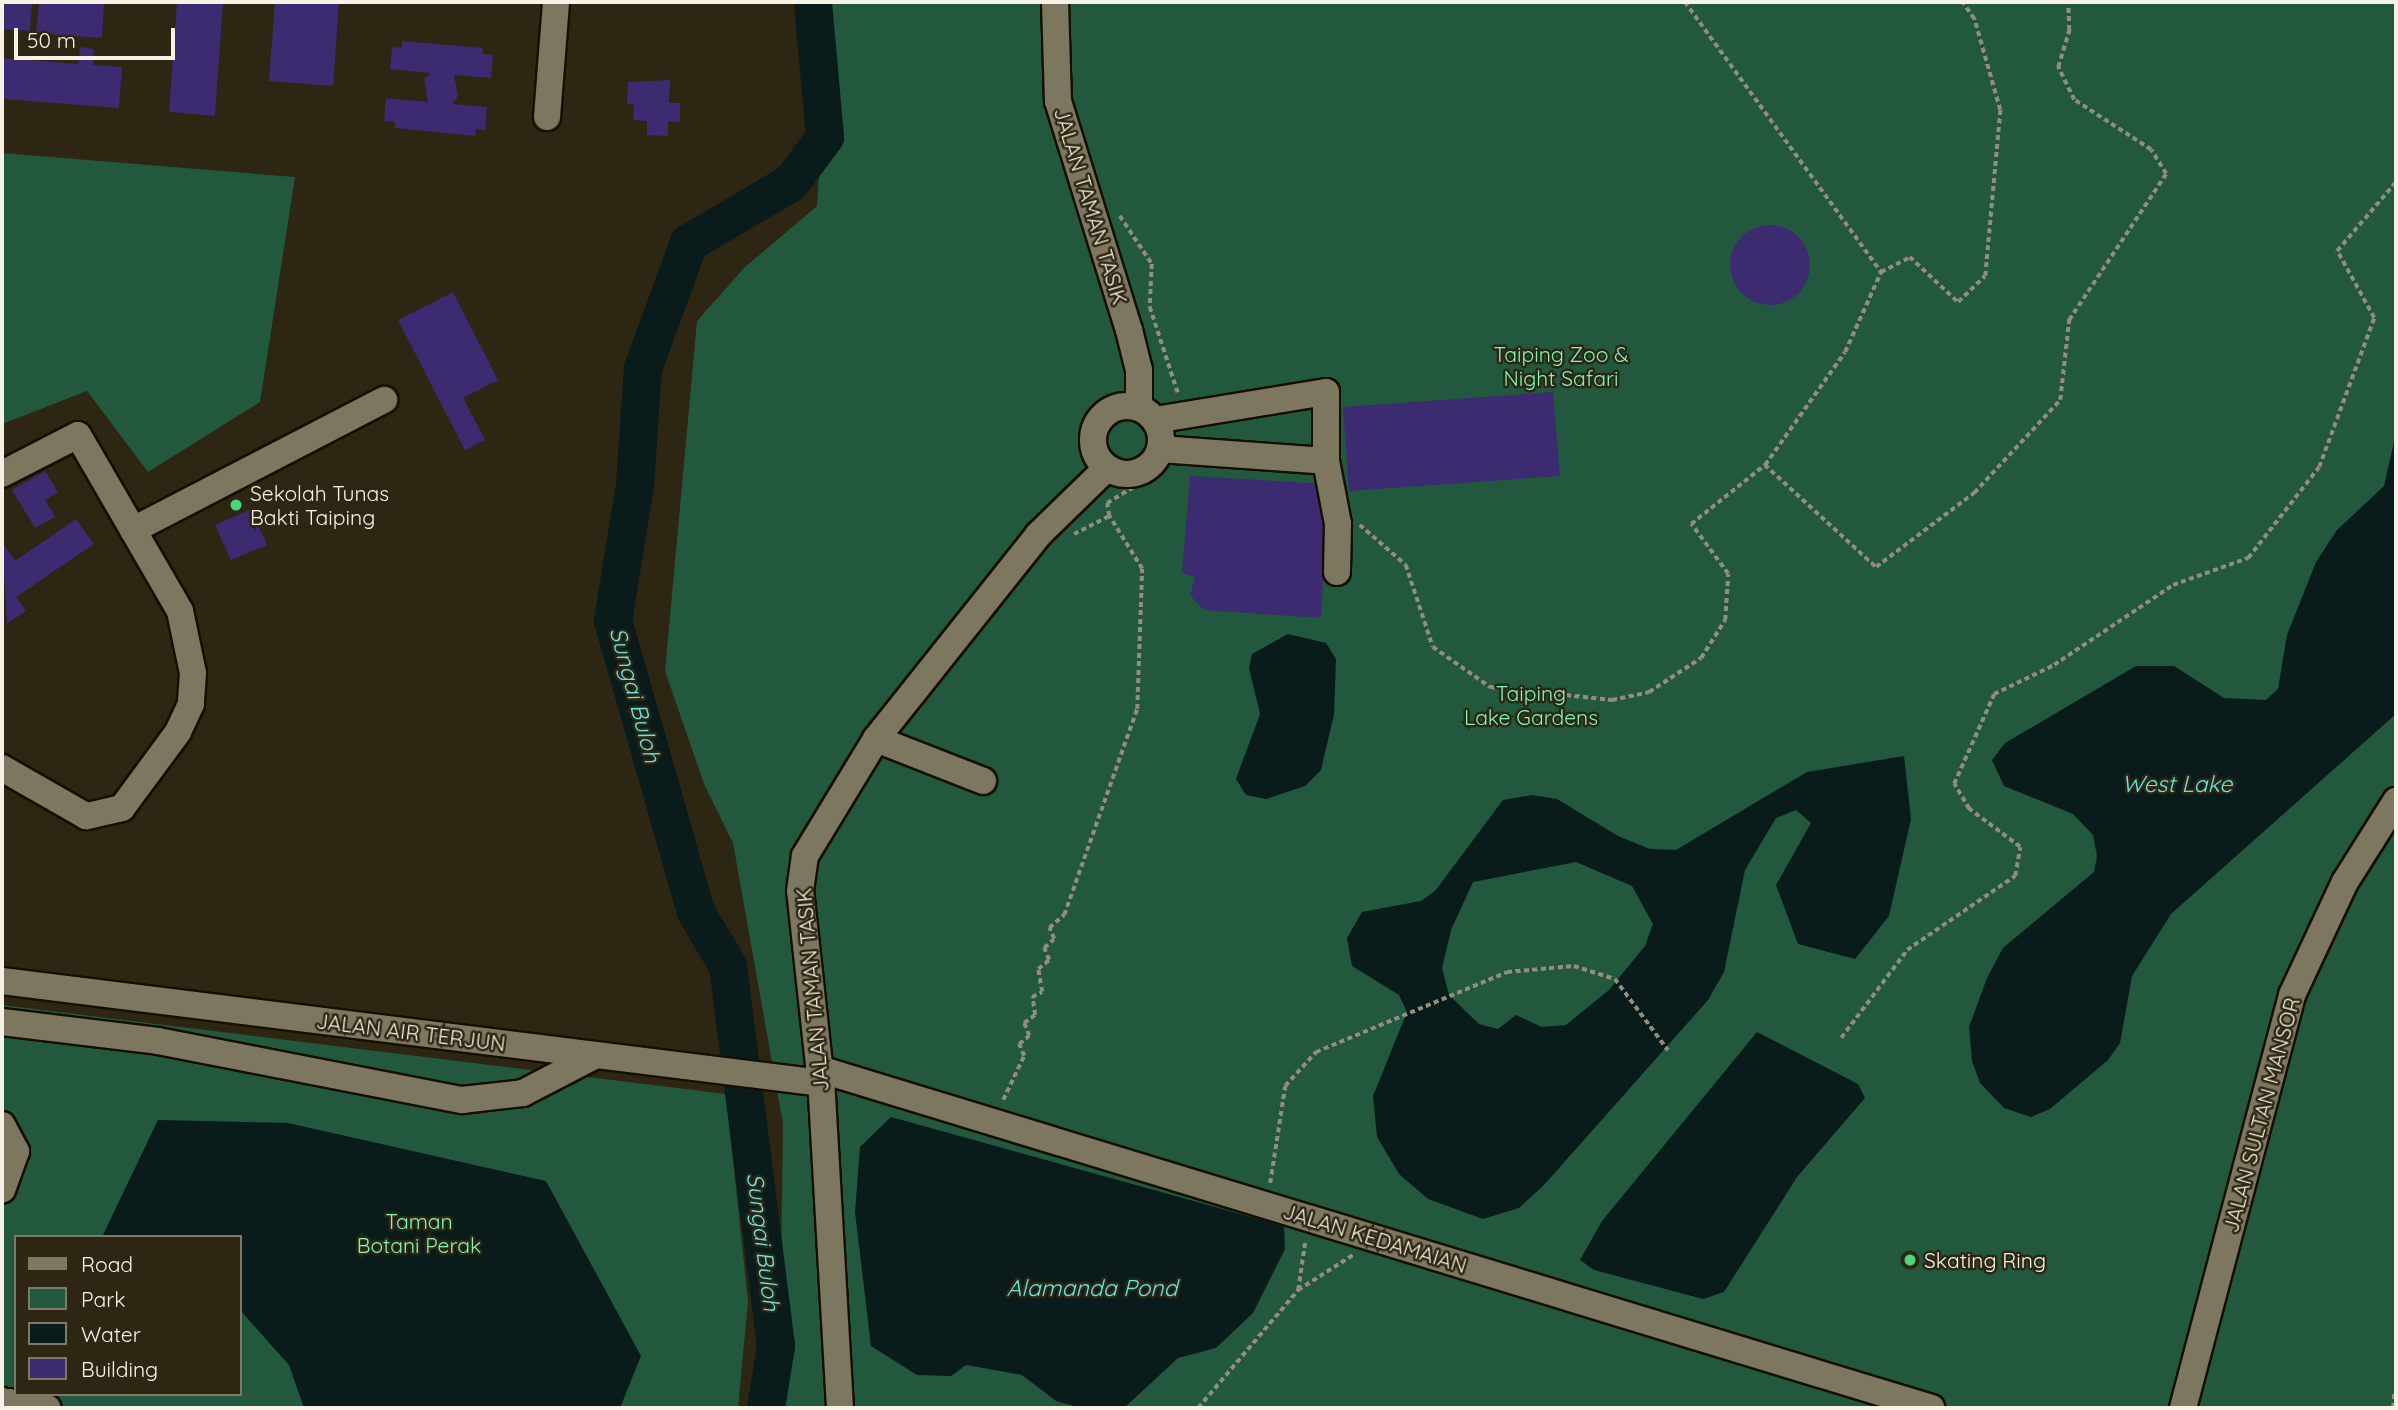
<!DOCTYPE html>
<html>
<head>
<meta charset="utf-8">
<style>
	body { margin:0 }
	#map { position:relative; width:2398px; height:1410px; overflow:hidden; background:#2c2612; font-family:Quicksand,sans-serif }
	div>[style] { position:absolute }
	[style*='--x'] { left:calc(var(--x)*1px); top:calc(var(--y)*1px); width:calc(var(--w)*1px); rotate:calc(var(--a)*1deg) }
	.green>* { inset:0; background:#22583d }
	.water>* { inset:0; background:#091b1b }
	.river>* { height:38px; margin:-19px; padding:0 19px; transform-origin:19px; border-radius:19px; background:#091b1b }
	.building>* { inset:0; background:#3c2b71 }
	.round { border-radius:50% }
	.path>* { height:3.5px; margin-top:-1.75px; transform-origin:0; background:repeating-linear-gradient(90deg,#928e7d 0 5px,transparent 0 8.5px) }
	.roads { filter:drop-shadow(2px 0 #140f00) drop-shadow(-2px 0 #140f00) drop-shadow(0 2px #140f00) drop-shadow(0 -2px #140f00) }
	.minor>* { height:26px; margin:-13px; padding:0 13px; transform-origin:13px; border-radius:13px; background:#7d7760 }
	.minor>.ring { margin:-13px; padding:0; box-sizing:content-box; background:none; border:26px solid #7d7760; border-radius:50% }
	.dots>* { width:19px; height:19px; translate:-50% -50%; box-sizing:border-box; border:4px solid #2c2612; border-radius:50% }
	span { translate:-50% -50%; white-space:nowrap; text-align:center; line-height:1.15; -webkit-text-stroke:5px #2c2612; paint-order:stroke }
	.street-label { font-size:21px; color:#f6f3e6 }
	.park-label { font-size:21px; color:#7bf9b8 }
	.poi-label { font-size:21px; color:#f6f3e6 }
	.left { translate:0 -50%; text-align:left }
	.water-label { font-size:23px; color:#5fe6e9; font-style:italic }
	.frame { position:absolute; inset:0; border:4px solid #f6f3e6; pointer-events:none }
	.legend { position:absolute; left:14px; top:1235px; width:228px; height:161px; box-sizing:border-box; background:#2c2612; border:2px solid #7d7867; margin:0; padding:9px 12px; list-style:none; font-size:21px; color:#f6f3e6 }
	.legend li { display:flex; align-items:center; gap:14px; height:35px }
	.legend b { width:35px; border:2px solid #7d7867 }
	.scale { position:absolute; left:14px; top:28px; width:161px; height:32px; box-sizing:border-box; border:4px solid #f6f3e6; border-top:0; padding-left:9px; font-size:21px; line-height:24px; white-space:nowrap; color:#f6f3e6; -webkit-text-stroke:5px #2c2612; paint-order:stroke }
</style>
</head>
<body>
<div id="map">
	<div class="green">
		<div style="clip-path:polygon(829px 2px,2396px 2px,2396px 1408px,779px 1408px,783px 1124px,733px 843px,704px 784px,665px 671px,697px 321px,744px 268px,817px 206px)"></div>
		<div style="clip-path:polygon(2px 153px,295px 177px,260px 402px,148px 472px,87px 391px,2px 424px)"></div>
		<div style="clip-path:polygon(evenodd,2px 1005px,726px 1094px,748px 1301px,738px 1408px,2px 1408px,2px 1005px,16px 1237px,240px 1237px,240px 1394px,16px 1394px,16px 1237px)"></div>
	</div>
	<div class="water">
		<div style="clip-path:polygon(2396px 433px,2396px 714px,2171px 914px,2132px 976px,2120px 1043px,2108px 1060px,2050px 1109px,2031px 1117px,2004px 1108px,1980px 1083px,1972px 1061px,1969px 1027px,1987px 978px,2003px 948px,2094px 872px,2097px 856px,2093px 835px,2073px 814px,2004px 786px,1992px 760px,2005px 743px,2136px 666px,2174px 666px,2224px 698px,2266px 700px,2278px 689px,2287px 635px,2316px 562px,2337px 530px,2384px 486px)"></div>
		<div style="clip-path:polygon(1288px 634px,1326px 643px,1336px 659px,1334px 714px,1321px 770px,1305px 786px,1266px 799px,1246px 795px,1236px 779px,1260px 714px,1249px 668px,1252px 654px)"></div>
		<div style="clip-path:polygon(evenodd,1904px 756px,1911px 819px,1889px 916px,1855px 959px,1798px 944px,1776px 885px,1811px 823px,1796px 810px,1776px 818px,1745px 870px,1724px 972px,1708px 1000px,1544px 1185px,1519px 1208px,1483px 1219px,1428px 1199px,1399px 1174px,1377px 1137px,1373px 1096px,1407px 1012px,1399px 995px,1352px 966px,1347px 938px,1362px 912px,1421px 901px,1435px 891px,1503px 800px,1532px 795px,1557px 799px,1618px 836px,1650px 849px,1676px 850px,1807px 772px,1904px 756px,1576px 862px,1632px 886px,1653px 924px,1645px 946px,1609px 990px,1566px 1025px,1542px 1027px,1516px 1015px,1498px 1029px,1479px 1024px,1449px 995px,1442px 968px,1451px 930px,1473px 882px,1576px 862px)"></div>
		<div style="clip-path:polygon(1757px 1032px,1858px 1084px,1865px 1098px,1797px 1177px,1724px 1292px,1703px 1299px,1594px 1270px,1580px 1260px,1602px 1221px)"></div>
		<div style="clip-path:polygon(891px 1117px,1284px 1226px,1285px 1249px,1253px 1313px,1216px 1348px,1178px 1358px,1124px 1408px,1081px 1408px,1056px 1401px,1022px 1375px,966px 1365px,951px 1376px,917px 1375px,871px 1346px,855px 1212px,860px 1147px)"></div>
		<div style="clip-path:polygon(158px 1120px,288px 1123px,546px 1181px,641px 1356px,620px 1408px,304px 1408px,289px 1365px,240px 1310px,240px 1237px,102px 1237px)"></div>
	</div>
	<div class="river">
		<div style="--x:766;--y:1408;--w:63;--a:-80.8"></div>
		<div style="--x:776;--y:1346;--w:383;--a:-97.2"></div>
		<div style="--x:728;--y:966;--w:63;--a:-120.7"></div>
		<div style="--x:696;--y:912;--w:303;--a:-105.9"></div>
		<div style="--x:613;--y:621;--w:138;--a:-80.8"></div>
		<div style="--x:635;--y:485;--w:117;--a:-86.1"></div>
		<div style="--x:643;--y:368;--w:133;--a:-69.8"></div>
		<div style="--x:689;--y:243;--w:118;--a:-30.5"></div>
		<div style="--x:791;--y:183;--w:57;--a:-53.5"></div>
		<div style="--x:825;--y:137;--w:136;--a:-95.1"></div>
	</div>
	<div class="building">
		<div style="clip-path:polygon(2px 2px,32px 2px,30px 31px,2px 29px)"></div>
		<div style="clip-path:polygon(39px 2px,104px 2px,102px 38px,36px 33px)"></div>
		<div style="clip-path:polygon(177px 2px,223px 2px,215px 116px,169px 112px)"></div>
		<div style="clip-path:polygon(275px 2px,339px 2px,333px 86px,269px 81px)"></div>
		<div style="clip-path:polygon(402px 41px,483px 48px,482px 54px,493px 55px,491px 78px,454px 75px,458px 96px,452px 104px,487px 107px,485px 130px,476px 129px,475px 136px,395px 128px,395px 122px,384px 121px,386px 98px,428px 102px,424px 79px,430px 73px,390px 69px,392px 47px,402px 48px)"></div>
		<div style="clip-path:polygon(80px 47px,94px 49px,93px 65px,122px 67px,119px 108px,2px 99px,2px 58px,78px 64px)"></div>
		<div style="clip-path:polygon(670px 80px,669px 103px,680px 103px,680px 122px,668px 121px,668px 136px,647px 135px,647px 121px,633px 120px,634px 104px,627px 104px,628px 82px)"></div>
		<div class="round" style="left:1730px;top:225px;width:80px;height:80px"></div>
		<div style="clip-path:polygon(453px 292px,498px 380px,463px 398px,485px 440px,465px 450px,398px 320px)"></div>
		<div style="clip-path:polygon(1553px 392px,1560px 476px,1349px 491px,1343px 407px)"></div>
		<div style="clip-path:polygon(45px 471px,58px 492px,45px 500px,55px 517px,35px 528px,12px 490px)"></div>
		<div style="clip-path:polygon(1190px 476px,1328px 484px,1321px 618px,1204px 610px,1190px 595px,1195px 577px,1182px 573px)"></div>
		<div style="clip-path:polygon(251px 509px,267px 545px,231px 560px,215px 525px)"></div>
		<div style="clip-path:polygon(76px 519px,94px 544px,16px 597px,26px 611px,7px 624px,2px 542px,15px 561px)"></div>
	</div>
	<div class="path">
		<div style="--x:1685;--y:2;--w:334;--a:54"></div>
		<div style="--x:1120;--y:216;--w:58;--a:56.3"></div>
		<div style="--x:1152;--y:264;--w:43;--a:92.7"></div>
		<div style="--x:1150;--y:307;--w:90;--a:72"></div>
		<div style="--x:1765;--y:465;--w:151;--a:42.6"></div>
		<div style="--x:1876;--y:567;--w:123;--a:-37.1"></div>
		<div style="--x:1974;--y:493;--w:127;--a:-47.2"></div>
		<div style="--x:2060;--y:400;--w:81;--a:-83.6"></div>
		<div style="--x:2069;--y:320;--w:175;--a:-56.4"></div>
		<div style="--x:2166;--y:174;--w:28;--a:-122"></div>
		<div style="--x:2151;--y:150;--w:92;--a:-147"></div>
		<div style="--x:2074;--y:100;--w:37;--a:-116"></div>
		<div style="--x:2058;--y:67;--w:39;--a:-73"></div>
		<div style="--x:2069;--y:30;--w:28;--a:-92"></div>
		<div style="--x:1360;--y:525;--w:61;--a:41"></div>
		<div style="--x:1406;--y:565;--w:86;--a:71.8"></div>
		<div style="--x:1433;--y:647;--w:70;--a:35.1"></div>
		<div style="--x:1490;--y:687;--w:123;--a:6.1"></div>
		<div style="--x:1612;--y:700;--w:38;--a:-12"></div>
		<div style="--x:1649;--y:692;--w:62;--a:-33.2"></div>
		<div style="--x:1701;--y:658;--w:45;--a:-57.7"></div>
		<div style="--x:1725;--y:620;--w:46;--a:-86.3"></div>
		<div style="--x:1728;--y:574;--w:62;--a:-126.5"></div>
		<div style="--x:1691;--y:524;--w:95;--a:-38.6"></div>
		<div style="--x:1765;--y:465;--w:138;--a:-54.7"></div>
		<div style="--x:1845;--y:352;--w:88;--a:-65.8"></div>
		<div style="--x:1881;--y:272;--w:33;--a:-27"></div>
		<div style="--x:1910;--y:257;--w:66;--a:43.2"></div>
		<div style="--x:1958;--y:302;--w:37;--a:-44"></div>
		<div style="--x:1985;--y:276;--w:167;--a:-84.8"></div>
		<div style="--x:2000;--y:110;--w:95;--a:-105.9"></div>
		<div style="--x:1974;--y:19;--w:21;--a:-125"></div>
		<div style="--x:1074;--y:534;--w:39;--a:-27"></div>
		<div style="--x:1109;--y:516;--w:13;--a:-99"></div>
		<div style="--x:1107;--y:503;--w:60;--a:-31.3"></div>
		<div style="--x:1841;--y:1038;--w:110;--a:-53.1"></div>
		<div style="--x:1907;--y:950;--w:131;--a:-34.4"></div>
		<div style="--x:2015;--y:876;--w:29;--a:-80"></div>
		<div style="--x:2020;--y:847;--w:64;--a:-143.3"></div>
		<div style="--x:1969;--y:809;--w:29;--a:-121"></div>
		<div style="--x:1954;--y:784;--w:98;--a:-66"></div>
		<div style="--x:1994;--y:694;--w:67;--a:-25.8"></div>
		<div style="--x:2054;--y:665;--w:143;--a:-33.9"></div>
		<div style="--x:2173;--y:585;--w:80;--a:-19.8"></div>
		<div style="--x:2248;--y:558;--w:115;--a:-52"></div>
		<div style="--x:2319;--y:467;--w:159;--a:-69.7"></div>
		<div style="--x:2374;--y:318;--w:77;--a:-118.9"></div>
		<div style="--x:2337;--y:251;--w:91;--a:-49.5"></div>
		<div style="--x:1003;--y:1100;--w:49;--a:-64.5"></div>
		<div style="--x:1024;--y:1056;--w:13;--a:-113"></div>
		<div style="--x:1019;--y:1044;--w:13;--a:-39"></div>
		<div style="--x:1029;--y:1036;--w:14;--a:-111"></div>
		<div style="--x:1024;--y:1023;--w:14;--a:-36"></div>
		<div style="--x:1035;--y:1015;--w:18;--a:-99"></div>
		<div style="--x:1032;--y:997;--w:11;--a:-27"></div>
		<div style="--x:1042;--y:992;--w:23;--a:-100"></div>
		<div style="--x:1038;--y:969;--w:14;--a:-39"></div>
		<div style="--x:1049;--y:960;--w:13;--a:-113"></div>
		<div style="--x:1044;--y:948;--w:13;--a:-42"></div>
		<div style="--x:1054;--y:939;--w:12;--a:-114"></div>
		<div style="--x:1049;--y:928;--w:20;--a:-41"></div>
		<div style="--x:1064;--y:915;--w:219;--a:-70.5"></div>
		<div style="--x:1137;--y:709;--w:140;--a:-88"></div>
		<div style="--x:1142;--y:569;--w:62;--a:-121.9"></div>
		<div style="--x:1270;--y:1183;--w:98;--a:-81.2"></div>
		<div style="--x:1285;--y:1086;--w:46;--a:-47.6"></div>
		<div style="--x:1316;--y:1052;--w:207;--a:-22.7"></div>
		<div style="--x:1507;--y:972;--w:67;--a:-5.1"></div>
		<div style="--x:1574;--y:966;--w:43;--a:17.6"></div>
		<div style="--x:1615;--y:979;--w:89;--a:53.3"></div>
		<div style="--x:1298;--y:1290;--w:65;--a:-32.5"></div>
		<div style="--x:1198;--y:1408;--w:155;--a:-49.7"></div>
		<div style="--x:1298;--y:1290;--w:49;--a:-81.7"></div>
		<div style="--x:2393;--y:1408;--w:16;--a:-86"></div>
	</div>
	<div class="roads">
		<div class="minor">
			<div style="--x:1055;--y:2;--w:99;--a:88.3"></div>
			<div style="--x:1058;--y:101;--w:240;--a:72.8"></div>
			<div style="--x:1129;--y:330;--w:41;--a:76"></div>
			<div style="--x:1139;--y:370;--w:38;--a:90"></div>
			<div style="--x:547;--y:117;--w:115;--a:-85.5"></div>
			<div class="ring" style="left:1093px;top:406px;width:42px;height:42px"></div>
			<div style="--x:1155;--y:420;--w:173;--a:-9.3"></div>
			<div style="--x:1326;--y:392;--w:69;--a:90"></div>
			<div style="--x:1160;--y:449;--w:166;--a:4.1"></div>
			<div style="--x:1326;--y:461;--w:64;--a:79.2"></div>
			<div style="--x:1338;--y:524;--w:48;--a:91.2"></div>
			<div style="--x:2;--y:474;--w:85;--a:-27.2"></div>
			<div style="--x:78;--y:435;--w:203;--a:59.9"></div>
			<div style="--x:180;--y:611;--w:63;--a:78.2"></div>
			<div style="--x:193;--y:673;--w:31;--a:94"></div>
			<div style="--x:191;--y:704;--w:31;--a:115"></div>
			<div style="--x:178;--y:732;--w:94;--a:126.4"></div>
			<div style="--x:122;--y:808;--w:37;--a:167"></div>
			<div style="--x:86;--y:816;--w:97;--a:-150.3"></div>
			<div style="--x:133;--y:530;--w:283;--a:-27.4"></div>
			<div style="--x:876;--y:739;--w:115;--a:21.4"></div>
			<div style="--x:2;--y:981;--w:825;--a:7.1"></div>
			<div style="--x:2;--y:1022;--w:157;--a:6.9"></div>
			<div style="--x:158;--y:1041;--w:310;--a:11"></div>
			<div style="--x:462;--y:1100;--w:61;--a:-6.5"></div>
			<div style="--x:523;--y:1093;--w:82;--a:-27.5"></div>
			<div style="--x:819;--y:1069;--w:1163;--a:16.95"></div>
			<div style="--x:2;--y:1125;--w:30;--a:62"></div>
			<div style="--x:16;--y:1151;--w:41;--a:109.7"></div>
			<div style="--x:2;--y:1401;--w:46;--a:8.8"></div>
			<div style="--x:840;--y:1408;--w:326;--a:-93.3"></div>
			<div style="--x:821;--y:1083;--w:193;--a:-96.2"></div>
			<div style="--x:800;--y:891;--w:35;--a:-82"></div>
			<div style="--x:805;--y:856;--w:137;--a:-58.7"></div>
			<div style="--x:876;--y:739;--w:260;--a:-51.5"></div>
			<div style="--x:1038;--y:535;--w:96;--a:-44.2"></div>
			<div style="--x:2183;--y:1408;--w:427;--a:-75.2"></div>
			<div style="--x:2292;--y:995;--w:125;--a:-64.9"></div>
			<div style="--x:2345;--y:882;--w:96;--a:-57.8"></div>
		</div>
	</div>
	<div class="dots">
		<div style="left:236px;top:505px;background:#4ad778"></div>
		<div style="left:1910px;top:1260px;background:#4ad778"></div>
	</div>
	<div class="street-label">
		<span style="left:1091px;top:206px;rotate:73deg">JALAN TAMAN TASIK</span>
		<span style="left:812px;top:990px;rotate:-95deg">JALAN TAMAN TASIK</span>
		<span style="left:411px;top:1032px;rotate:7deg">JALAN AIR TERJUN</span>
		<span style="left:2261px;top:1115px;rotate:-75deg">JALAN SULTAN MANSOR</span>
		<span style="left:1375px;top:1238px;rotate:17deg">JALAN KEDAMAIAN</span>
	</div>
	<div class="park-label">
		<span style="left:1561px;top:366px">Taiping Zoo &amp;<br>Night Safari</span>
		<span style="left:1531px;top:705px">Taiping<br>Lake Gardens</span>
		<span style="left:419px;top:1233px">Taman<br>Botani Perak</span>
	</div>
	<div class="poi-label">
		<span class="left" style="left:250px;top:505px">Sekolah Tunas<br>Bakti Taiping</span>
		<span class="left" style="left:1924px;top:1260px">Skating Ring</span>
	</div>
	<div class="water-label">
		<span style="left:635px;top:695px;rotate:75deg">Sungai Buloh</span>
		<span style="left:2177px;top:784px">West Lake</span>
		<span style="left:763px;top:1242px;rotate:83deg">Sungai Buloh</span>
		<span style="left:1092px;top:1288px">Alamanda Pond</span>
	</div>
	<div class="frame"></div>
	<ul class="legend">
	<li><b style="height:9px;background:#7d7760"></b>Road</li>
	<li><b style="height:19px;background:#22583d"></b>Park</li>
	<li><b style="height:19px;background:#091b1b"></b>Water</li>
	<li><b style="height:19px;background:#3c2b71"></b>Building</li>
	</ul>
	<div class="scale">50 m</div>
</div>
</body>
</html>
